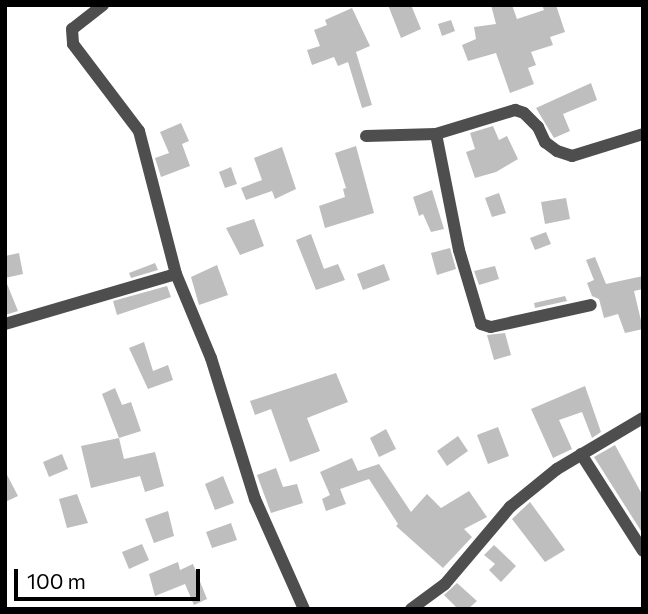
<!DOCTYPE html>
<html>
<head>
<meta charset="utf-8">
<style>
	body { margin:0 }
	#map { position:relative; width:648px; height:614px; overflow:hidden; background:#fff; font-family:Commissioner,sans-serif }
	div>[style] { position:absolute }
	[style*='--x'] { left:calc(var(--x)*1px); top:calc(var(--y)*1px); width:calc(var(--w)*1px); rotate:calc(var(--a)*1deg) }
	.building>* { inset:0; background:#bebebe }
	.minor>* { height:12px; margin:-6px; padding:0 6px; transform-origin:6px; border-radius:6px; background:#4e4e4e }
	span { translate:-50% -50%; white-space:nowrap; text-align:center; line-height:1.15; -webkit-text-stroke:7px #fff; paint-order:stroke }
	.frame { position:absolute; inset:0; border:7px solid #000; pointer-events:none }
	.scale { position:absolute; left:14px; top:569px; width:186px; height:32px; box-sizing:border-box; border:4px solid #000; border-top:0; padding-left:9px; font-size:21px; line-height:24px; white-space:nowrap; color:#000; -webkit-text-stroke:5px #fff; paint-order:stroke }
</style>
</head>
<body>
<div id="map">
	<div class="building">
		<div style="clip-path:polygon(388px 5px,411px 5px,421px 29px,401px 38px)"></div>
		<div style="clip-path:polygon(491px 5px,512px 5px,517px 19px,544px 10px,542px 5px,556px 5px,565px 32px,550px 37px,553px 45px,531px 52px,536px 65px,528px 68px,534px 84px,510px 93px,496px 53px,468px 61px,462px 45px,476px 39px,474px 27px,496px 24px)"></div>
		<div style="clip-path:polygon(352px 8px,370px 46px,356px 52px,372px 105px,362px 108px,348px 62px,338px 66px,334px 57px,312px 65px,307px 50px,320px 46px,314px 30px,327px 25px,325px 20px)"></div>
		<div style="clip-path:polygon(451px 20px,455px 31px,442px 36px,438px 24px)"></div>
		<div style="clip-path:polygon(591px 83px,597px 100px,563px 114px,570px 131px,554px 138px,536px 108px)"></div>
		<div style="clip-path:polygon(181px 123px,189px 141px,182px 144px,190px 166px,161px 177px,155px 158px,169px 153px,160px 132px)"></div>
		<div style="clip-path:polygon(493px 126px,499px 140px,507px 136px,518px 159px,496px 172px,475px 178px,466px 152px,475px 149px,470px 133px)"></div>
		<div style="clip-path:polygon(356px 146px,374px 213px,325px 228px,319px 206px,345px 197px,343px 189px,346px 188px,335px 153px)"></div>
		<div style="clip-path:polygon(282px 147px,296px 189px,275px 199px,272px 191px,246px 200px,241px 188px,262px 180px,254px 158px)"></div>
		<div style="clip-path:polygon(231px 167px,237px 184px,225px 188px,219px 172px)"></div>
		<div style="clip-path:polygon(432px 190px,444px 229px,431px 232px,423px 214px,419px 216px,413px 197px)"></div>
		<div style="clip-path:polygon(499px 193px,506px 213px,492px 217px,485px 198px)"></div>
		<div style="clip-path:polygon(566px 198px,570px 219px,545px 224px,541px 202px)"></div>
		<div style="clip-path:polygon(254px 219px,264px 246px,240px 255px,226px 228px)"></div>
		<div style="clip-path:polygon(546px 232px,551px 244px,535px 250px,530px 238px)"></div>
		<div style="clip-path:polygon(311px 234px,324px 269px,338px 264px,345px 280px,316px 290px,296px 240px)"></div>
		<div style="clip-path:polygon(450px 248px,456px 269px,437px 275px,431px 253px)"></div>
		<div style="clip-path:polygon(19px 253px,23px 274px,5px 278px,5px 256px)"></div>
		<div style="clip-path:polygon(595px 257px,606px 284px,643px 276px,643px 289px,634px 291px,643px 329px,625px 333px,618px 314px,604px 318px,599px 299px,592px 296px,587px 283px,594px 280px,586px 260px)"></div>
		<div style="clip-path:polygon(155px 263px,158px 270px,131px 278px,129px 273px)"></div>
		<div style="clip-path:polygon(384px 264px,390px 280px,363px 290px,357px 274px)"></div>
		<div style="clip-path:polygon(217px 265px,228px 295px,199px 305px,191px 277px)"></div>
		<div style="clip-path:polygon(495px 266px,499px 279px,479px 285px,474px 271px)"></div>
		<div style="clip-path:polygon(5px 279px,18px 311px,5px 315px)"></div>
		<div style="clip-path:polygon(167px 286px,171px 297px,117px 315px,113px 301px)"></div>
		<div style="clip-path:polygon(565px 296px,567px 301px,535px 308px,534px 303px)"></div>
		<div style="clip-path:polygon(505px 333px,511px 355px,494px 360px,487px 335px)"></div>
		<div style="clip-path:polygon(144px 342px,153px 371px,168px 365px,173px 380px,148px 389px,129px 348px)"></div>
		<div style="clip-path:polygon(336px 373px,348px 402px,307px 418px,320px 451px,290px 462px,271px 409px,255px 415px,250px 401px)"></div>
		<div style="clip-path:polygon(585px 386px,601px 432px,592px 438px,582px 412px,559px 420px,572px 449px,553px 458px,531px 409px)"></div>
		<div style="clip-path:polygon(115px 388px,122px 405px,131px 402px,141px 431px,119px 438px,102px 394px)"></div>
		<div style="clip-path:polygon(498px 427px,509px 456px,488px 464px,477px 435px)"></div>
		<div style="clip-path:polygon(386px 429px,396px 449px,379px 457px,370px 438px)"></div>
		<div style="clip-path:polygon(458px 436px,468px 451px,447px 466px,437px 451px)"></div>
		<div style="clip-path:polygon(119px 438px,124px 459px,155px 452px,164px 486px,145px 492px,140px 476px,91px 488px,81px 446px)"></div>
		<div style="clip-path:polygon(615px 445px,643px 496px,643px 534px,594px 457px)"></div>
		<div style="clip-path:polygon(62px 454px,68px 469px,49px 477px,43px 462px)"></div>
		<div style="clip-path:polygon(352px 458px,358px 471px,379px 464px,411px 512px,427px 494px,441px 508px,469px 491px,487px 517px,464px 529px,472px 537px,443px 568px,396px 526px,398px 524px,369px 479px,340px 489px,346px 504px,326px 511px,322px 499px,330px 495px,320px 472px)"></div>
		<div style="clip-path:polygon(276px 468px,283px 487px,297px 484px,303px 503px,271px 513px,257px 475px)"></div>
		<div style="clip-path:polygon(5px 471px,18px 496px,5px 502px)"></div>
		<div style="clip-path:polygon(223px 476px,234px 503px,215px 510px,205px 484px)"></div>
		<div style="clip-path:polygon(77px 494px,88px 523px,67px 528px,59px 499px)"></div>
		<div style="clip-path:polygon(530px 502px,565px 550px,545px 562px,512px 519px)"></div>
		<div style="clip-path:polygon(168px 511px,174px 536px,154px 543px,145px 519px)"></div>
		<div style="clip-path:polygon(231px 523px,237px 540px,212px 548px,206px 532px)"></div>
		<div style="clip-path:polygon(142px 544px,149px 560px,129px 569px,122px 552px)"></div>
		<div style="clip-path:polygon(494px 545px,516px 566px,501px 582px,489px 570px,495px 564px,484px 555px)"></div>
		<div style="clip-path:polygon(178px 562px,180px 570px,193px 564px,207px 599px,194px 605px,185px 584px,155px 596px,149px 574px)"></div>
		<div style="clip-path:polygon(457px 583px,477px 601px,468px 609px,458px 609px,444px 595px)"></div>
	</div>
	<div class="minor">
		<div style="--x:103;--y:5;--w:39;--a:142"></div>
		<div style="--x:72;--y:29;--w:15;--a:86"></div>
		<div style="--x:73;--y:44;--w:109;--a:52.8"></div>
		<div style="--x:139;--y:131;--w:148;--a:75.5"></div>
		<div style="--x:176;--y:274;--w:91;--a:67.4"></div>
		<div style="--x:211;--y:358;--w:148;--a:72.7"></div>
		<div style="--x:255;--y:499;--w:120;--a:66"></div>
		<div style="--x:436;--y:134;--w:118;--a:78.8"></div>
		<div style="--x:459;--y:250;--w:77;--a:73.4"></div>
		<div style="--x:481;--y:324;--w:10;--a:17"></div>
		<div style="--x:491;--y:327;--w:102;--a:-12.4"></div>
		<div style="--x:366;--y:136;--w:70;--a:-1.6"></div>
		<div style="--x:436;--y:134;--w:83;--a:-16.9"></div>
		<div style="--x:515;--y:110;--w:9;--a:18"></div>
		<div style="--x:524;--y:113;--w:20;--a:45"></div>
		<div style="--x:538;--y:127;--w:17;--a:65"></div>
		<div style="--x:545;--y:142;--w:15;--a:37"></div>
		<div style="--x:557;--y:151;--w:16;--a:18"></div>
		<div style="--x:572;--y:156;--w:74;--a:-17.2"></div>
		<div style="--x:5;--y:324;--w:178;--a:-16.3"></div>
		<div style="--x:581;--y:454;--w:115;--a:57.4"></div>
		<div style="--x:411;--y:609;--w:42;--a:-36.3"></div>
		<div style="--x:445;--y:584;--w:101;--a:-49.8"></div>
		<div style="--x:510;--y:507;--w:60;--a:-39"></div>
		<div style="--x:557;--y:469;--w:100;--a:-30.7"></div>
	</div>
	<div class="frame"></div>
	<div class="scale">100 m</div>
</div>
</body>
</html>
